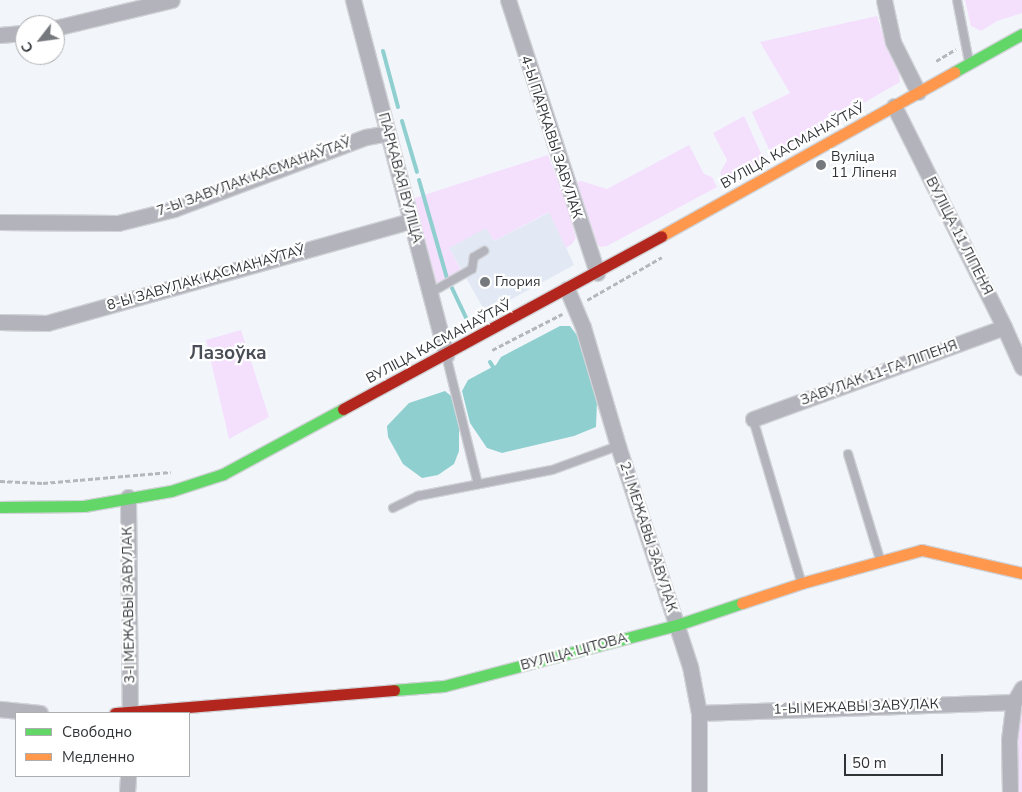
<!DOCTYPE html>
<html>
<head>
<meta charset="utf-8">
<style>
	body { margin:0 }
	#map { position:relative; width:1022px; height:792px; overflow:hidden; background:#f2f6fb; font-family:"Nunito Sans",sans-serif }
	div>[style] { position:absolute }
	[style*='--x'] { left:calc(var(--x)*1px); top:calc(var(--y)*1px); width:calc(var(--w)*1px); rotate:calc(var(--a)*1deg) }
	.built>* { inset:0; background:#e2e9f4 }
	.green>* { inset:0; background:#f4dffd }
	.water>* { inset:0; background:#90cfd0 }
	.stream>* { height:4px; margin:-2px; padding:0 2px; transform-origin:2px; border-radius:2px; background:#90cfd0 }
	.path>* { height:2.5px; margin-top:-1.25px; transform-origin:0; background:repeating-linear-gradient(90deg,#b6b7bd 0 5px,transparent 0 7.5px) }
	.roads { filter:drop-shadow(1px 0 #d0d3d7) drop-shadow(-1px 0 #d0d3d7) drop-shadow(0 1px #d0d3d7) drop-shadow(0 -1px #d0d3d7) }
	.lane>* { height:8px; margin:-4px; padding:0 4px; transform-origin:4px; border-radius:4px; background:#b3b3bc }
	.street>* { height:15px; margin:-7.5px; padding:0 7.5px; transform-origin:7.5px; border-radius:7.5px; background:#b3b3bc }
	.fast>* { height:11px; margin:-5.5px; padding:0 5.5px; transform-origin:5.5px; border-radius:5.5px; background:#63d668 }
	.slow>* { height:11px; margin:-5.5px; padding:0 5.5px; transform-origin:5.5px; border-radius:5.5px; background:#ff974d }
	.jam>* { height:11px; margin:-5.5px; padding:0 5.5px; transform-origin:5.5px; border-radius:5.5px; background:#b3261e }
	.dots>* { width:14px; height:14px; translate:-50% -50%; box-sizing:border-box; border:2px solid #fff; border-radius:50% }
	span { translate:-50% -50%; white-space:nowrap; text-align:center; line-height:1.15; -webkit-text-stroke:4.5px #fff; paint-order:stroke }
	.street-label { font-size:14px; color:#313437 }
	.poi-label { font-size:14px; color:#313437 }
	.left { translate:0 -50%; text-align:left }
	.district-label { font-size:19px; color:#4a4f57; font-weight:700 }
	.legend { position:absolute; left:15px; top:712px; width:175px; height:65px; box-sizing:border-box; background:#fff; border:1px solid #adaeaf; margin:0; padding:6px 9px; list-style:none; font-size:15px; color:#313437 }
	.legend li { display:flex; align-items:center; gap:10px; height:25px }
	.legend b { width:25px; border:1px solid #adaeaf }
	.north { position:absolute; left:15px; top:15px; width:50px; height:50px; box-sizing:border-box; background:#fff; border:1px solid #adaeaf; border-radius:50%; rotate:240deg; font-size:14px; font-weight:700; line-height:20px; text-align:center; color:#313437 }
	.north::after { content:''; display:block; margin:auto; width:18px; height:22px; background:#75787c; clip-path:polygon(50% 0,100% 100%,50% 72%,0 100%) }
	.scale { position:absolute; left:844px; top:754px; width:99px; height:22px; box-sizing:border-box; border:2px solid #313437; border-top:0; padding-left:6px; font-size:15px; line-height:18px; white-space:nowrap; color:#313437; -webkit-text-stroke:4px #fff; paint-order:stroke }
</style>
</head>
<body>
<div id="map">
	<div class="built">
		<div style="clip-path:polygon(550px 212px,574px 265px,486px 313px,449px 248px,486px 227px,494px 241px)"></div>
	</div>
	<div class="green">
		<div style="clip-path:polygon(965px 0,1022px 0,1022px 13px,997px 21px,981px 31px,971px 26px)"></div>
		<div style="clip-path:polygon(877px 16px,885px 41px,898px 65px,900px 82px,772px 156px,752px 112px,790px 93px,760px 42px)"></div>
		<div style="clip-path:polygon(744px 116px,764px 160px,725px 182px,720px 173px,727px 160px,713px 133px)"></div>
		<div style="clip-path:polygon(689px 145px,704px 174px,712px 177px,717px 187px,607px 246px,601px 247px,596px 244px,574px 183px,581px 181px,607px 189px)"></div>
		<div style="clip-path:polygon(548px 155px,566px 201px,576px 238px,572px 244px,566px 248px,549px 212px,494px 241px,486px 228px,449px 248px,461px 270px,436px 285px,412px 199px)"></div>
		<div style="clip-path:polygon(241px 330px,269px 417px,229px 439px,206px 340px)"></div>
		<div style="clip-path:polygon(1022px 700px,1022px 792px,1017px 792px,1016px 741px)"></div>
	</div>
	<div class="water">
		<div style="clip-path:polygon(560px 326px,570px 326px,579px 338px,597px 401px,596px 427px,574px 436px,502px 453px,487px 448px,470px 423px,462px 391px,468px 380px,496px 365px,501px 357px)"></div>
		<div style="clip-path:polygon(445px 391px,451px 396px,459px 427px,459px 451px,454px 464px,438px 475px,422px 478px,403px 464px,388px 437px,387px 426px,409px 403px)"></div>
	</div>
	<div class="stream">
		<div style="--x:383;--y:51;--w:58;--a:75"></div>
		<div style="--x:402;--y:121;--w:53;--a:73.6"></div>
		<div style="--x:419;--y:180;--w:102;--a:74.1"></div>
		<div style="--x:451;--y:286;--w:42;--a:64.7"></div>
		<div style="--x:490;--y:362;--w:6;--a:59"></div>
	</div>
	<div class="path">
		<div style="--x:936;--y:61;--w:23;--a:-31"></div>
		<div style="--x:587;--y:300;--w:86;--a:-29.8"></div>
		<div style="--x:492;--y:350;--w:79;--a:-27.2"></div>
		<div style="--x:0;--y:481;--w:43;--a:2.7"></div>
		<div style="--x:43;--y:483;--w:128;--a:-4.9"></div>
	</div>
	<div class="roads">
		<div class="lane">
			<div style="--x:957;--y:0;--w:63;--a:79"></div>
			<div style="--x:430;--y:293;--w:48;--a:-29.7"></div>
			<div style="--x:472;--y:269;--w:12;--a:-81"></div>
			<div style="--x:474;--y:257;--w:12;--a:-31"></div>
			<div style="--x:446;--y:355;--w:133;--a:76.1"></div>
			<div style="--x:753;--y:419;--w:169;--a:73.5"></div>
			<div style="--x:848;--y:454;--w:110;--a:73.1"></div>
			<div style="--x:393;--y:508;--w:28;--a:-26"></div>
			<div style="--x:418;--y:496;--w:136;--a:-11"></div>
			<div style="--x:552;--y:470;--w:70;--a:-20"></div>
		</div>
		<div class="street">
			<div style="--x:353;--y:0;--w:367;--a:75.3"></div>
			<div style="--x:508;--y:0;--w:287;--a:71.9"></div>
			<div style="--x:884;--y:0;--w:43;--a:77.9"></div>
			<div style="--x:893;--y:42;--w:56;--a:63.4"></div>
			<div style="--x:55;--y:28;--w:120;--a:-13.5"></div>
			<div style="--x:0;--y:35;--w:25;--a:-5"></div>
			<div style="--x:894;--y:106;--w:247;--a:63.5"></div>
			<div style="--x:1004;--y:327;--w:44;--a:65.8"></div>
			<div style="--x:0;--y:222;--w:118;--a:0.5"></div>
			<div style="--x:118;--y:223;--w:58;--a:-14"></div>
			<div style="--x:174;--y:209;--w:205;--a:-20.6"></div>
			<div style="--x:366;--y:137;--w:22;--a:-10"></div>
			<div style="--x:567;--y:289;--w:41;--a:67.2"></div>
			<div style="--x:583;--y:327;--w:124;--a:73.6"></div>
			<div style="--x:618;--y:446;--w:231;--a:71.9"></div>
			<div style="--x:690;--y:666;--w:48;--a:79.2"></div>
			<div style="--x:699;--y:713;--w:79;--a:90"></div>
			<div style="--x:0;--y:322;--w:47;--a:1.2"></div>
			<div style="--x:47;--y:323;--w:378;--a:-15.7"></div>
			<div style="--x:753;--y:419;--w:267;--a:-20.1"></div>
			<div style="--x:128;--y:497;--w:216;--a:89.5"></div>
			<div style="--x:0;--y:709;--w:40;--a:5.7"></div>
			<div style="--x:699;--y:713;--w:315;--a:-2"></div>
			<div style="--x:127;--y:792;--w:16;--a:-86"></div>
			<div style="--x:1010;--y:792;--w:52;--a:-91.1"></div>
			<div style="--x:1009;--y:740;--w:38;--a:-83"></div>
			<div style="--x:1014;--y:702;--w:16;--a:-60"></div>
		</div>
		<div class="fast">
			<div style="--x:954;--y:72;--w:78;--a:-29.2"></div>
			<div style="--x:0;--y:507;--w:84;--a:-0.7"></div>
			<div style="--x:84;--y:506;--w:88;--a:-9.8"></div>
			<div style="--x:171;--y:491;--w:55;--a:-18.1"></div>
			<div style="--x:223;--y:474;--w:136;--a:-28.4"></div>
			<div style="--x:394;--y:690;--w:50;--a:-4.6"></div>
			<div style="--x:444;--y:686;--w:241;--a:-14.7"></div>
			<div style="--x:677;--y:625;--w:69;--a:-18.7"></div>
		</div>
		<div class="slow">
			<div style="--x:661;--y:236;--w:336;--a:-29.2"></div>
			<div style="--x:742;--y:603;--w:63;--a:-18.4"></div>
			<div style="--x:802;--y:583;--w:124;--a:-15.4"></div>
			<div style="--x:922;--y:550;--w:103;--a:13"></div>
		</div>
		<div class="jam">
			<div style="--x:343;--y:409;--w:362;--a:-28.5"></div>
			<div style="--x:115;--y:713;--w:280;--a:-4.7"></div>
		</div>
	</div>
	<div class="dots">
		<div style="left:821px;top:165px;background:#75787c"></div>
		<div style="left:485px;top:282px;background:#75787c"></div>
	</div>
	<div class="street-label">
		<span style="left:551px;top:137px;rotate:72deg">4-Ы ПАРКАВЫ ЗАВУЛАК</span>
		<span style="left:793px;top:146px;rotate:-29deg">ВУЛІЦА КАСМАНАЎТАЎ</span>
		<span style="left:254px;top:177px;rotate:-20deg">7-Ы ЗАВУЛАК КАСМАНАЎТАЎ</span>
		<span style="left:400px;top:178px;rotate:75deg">ПАРКАВАЯ ВУЛІЦА</span>
		<span style="left:959px;top:236px;rotate:63deg">ВУЛІЦА 11 ЛІПЕНЯ</span>
		<span style="left:206px;top:278px;rotate:-16deg">8-Ы ЗАВУЛАК КАСМАНАЎТАЎ</span>
		<span style="left:439px;top:342px;rotate:-28deg">ВУЛІЦА КАСМАНАЎТАЎ</span>
		<span style="left:879px;top:373px;rotate:-20deg">ЗАВУЛАК 11-ГА ЛІПЕНЯ</span>
		<span style="left:648px;top:537px;rotate:72deg">2-І МЕЖАВЫ ЗАВУЛАК</span>
		<span style="left:129px;top:605px;rotate:-91deg">3-І МЕЖАВЫ ЗАВУЛАК</span>
		<span style="left:574px;top:652px;rotate:-15deg">ВУЛІЦА ЦІТОВА</span>
		<span style="left:856px;top:707px;rotate:-2deg">1-Ы МЕЖАВЫ ЗАВУЛАК</span>
	</div>
	<div class="poi-label">
		<span class="left" style="left:831px;top:165px">Вуліца<br>11 Ліпеня</span>
		<span class="left" style="left:495px;top:282px">Глория</span>
	</div>
	<div class="district-label">
		<span style="left:228px;top:354px">Лазоўка</span>
	</div>
	<ul class="legend">
	<li><b style="height:6px;background:#63d668"></b>Свободно</li>
	<li><b style="height:6px;background:#ff974d"></b>Медленно</li>
	</ul>
	<div class="north">С</div>
	<div class="scale">50 m</div>
</div>
</body>
</html>
